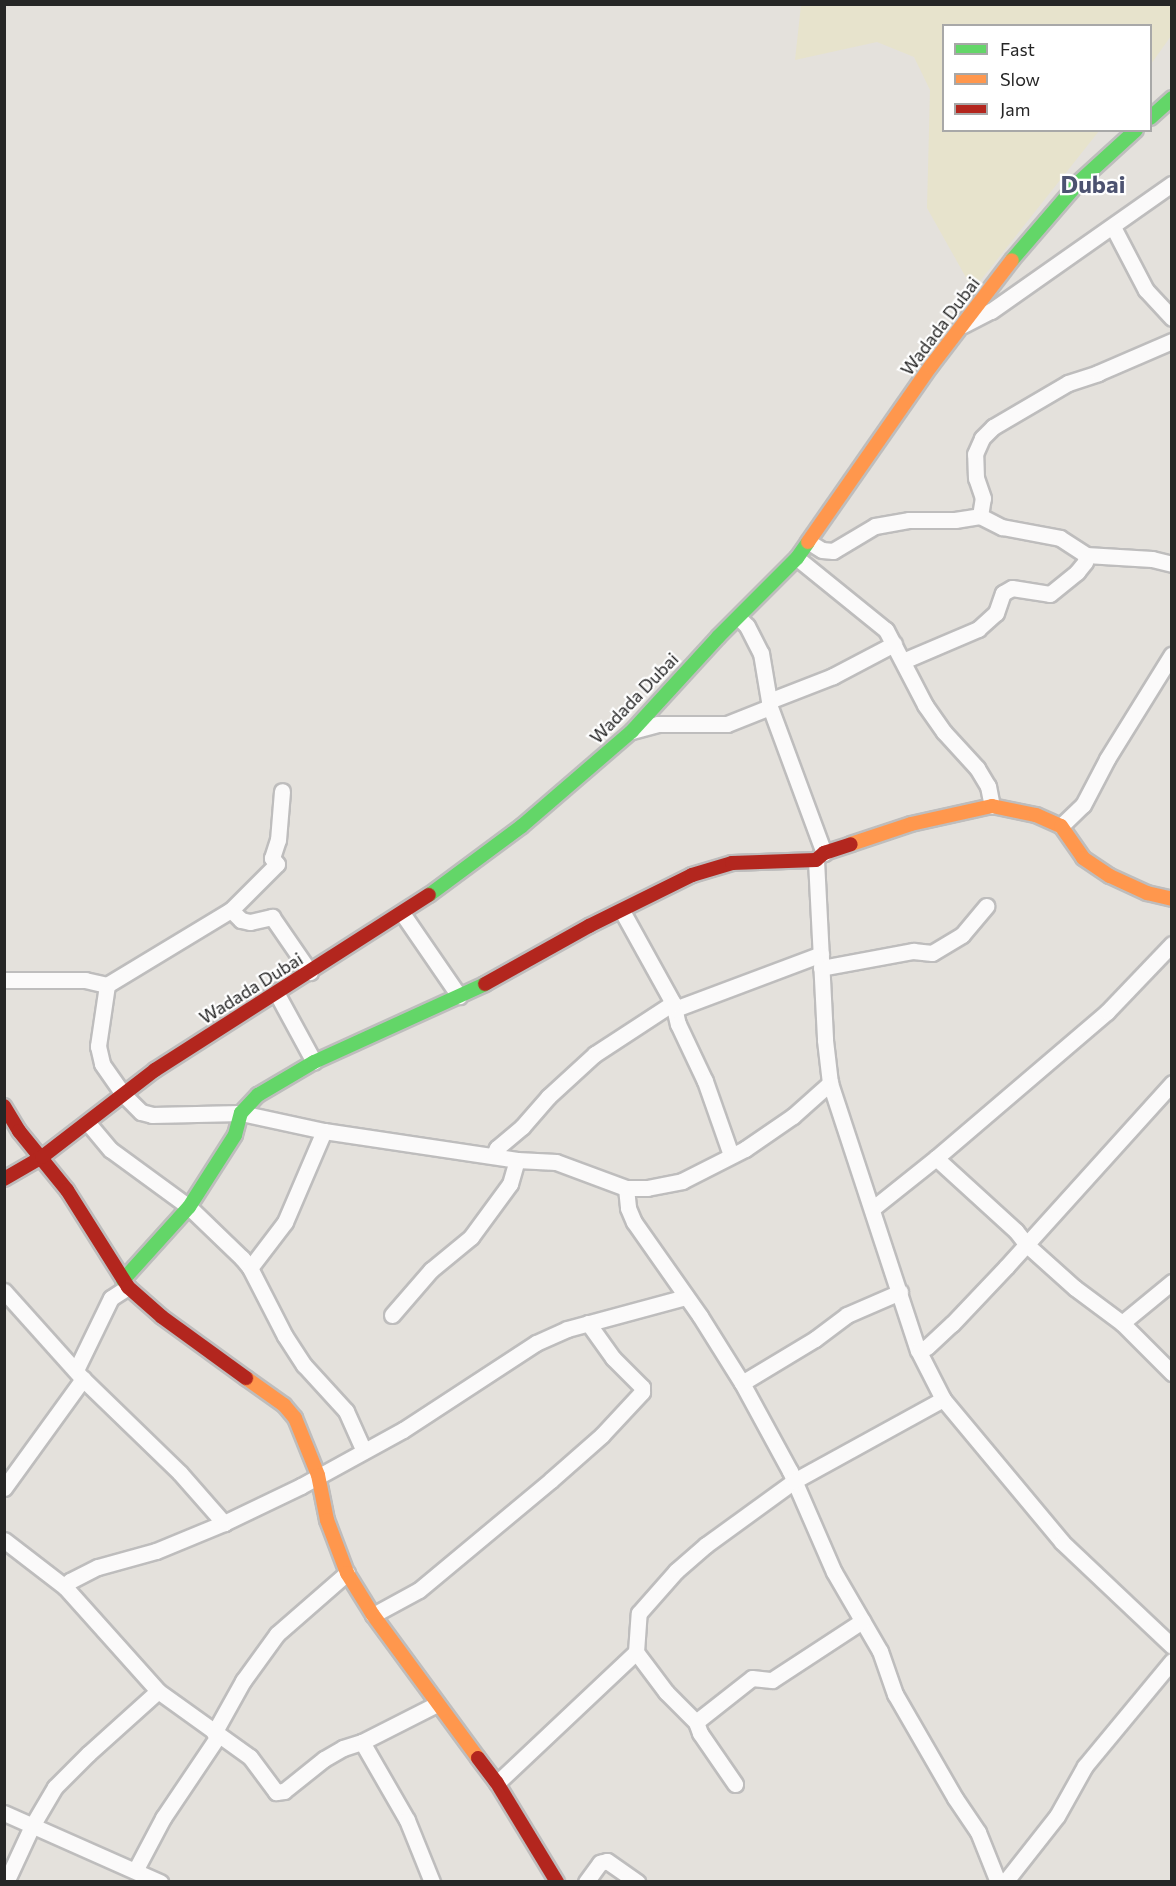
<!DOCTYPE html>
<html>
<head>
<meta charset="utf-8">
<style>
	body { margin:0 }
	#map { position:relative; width:1176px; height:1886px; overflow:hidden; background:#e4e1dc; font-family:Commissioner,sans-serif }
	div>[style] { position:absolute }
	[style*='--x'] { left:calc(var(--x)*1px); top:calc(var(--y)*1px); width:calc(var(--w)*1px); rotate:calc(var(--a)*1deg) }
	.sand>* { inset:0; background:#e7e3cc }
	.roads { filter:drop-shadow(2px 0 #bebdbd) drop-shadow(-2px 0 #bebdbd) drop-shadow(0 2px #bebdbd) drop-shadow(0 -2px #bebdbd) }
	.street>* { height:15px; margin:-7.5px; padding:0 7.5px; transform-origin:7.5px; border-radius:7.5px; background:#fbfafa }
	.fast>* { height:14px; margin:-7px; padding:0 7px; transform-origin:7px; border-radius:7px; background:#63d668 }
	.slow>* { height:14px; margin:-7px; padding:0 7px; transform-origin:7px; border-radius:7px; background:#ff974d }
	.jam>* { height:14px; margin:-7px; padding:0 7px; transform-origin:7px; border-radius:7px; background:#b3261e }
	span { translate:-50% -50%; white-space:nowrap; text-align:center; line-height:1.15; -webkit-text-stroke:4.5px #fff; paint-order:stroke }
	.street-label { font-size:18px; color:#262626 }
	.district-label { font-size:24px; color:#4d5371; font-weight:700 }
	.frame { position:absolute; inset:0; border:6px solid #262626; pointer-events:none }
	.legend { position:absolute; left:942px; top:24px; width:210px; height:108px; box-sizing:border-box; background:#fff; border:2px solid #a8a8a8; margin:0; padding:8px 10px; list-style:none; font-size:18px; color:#262626 }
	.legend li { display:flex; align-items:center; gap:12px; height:30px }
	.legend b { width:30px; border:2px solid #a8a8a8 }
</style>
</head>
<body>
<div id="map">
	<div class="sand">
		<div style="clip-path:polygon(801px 5px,1171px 5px,1171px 36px,1151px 64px,1150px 26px,944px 26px,944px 130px,1099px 131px,973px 290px,927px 208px,930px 90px,914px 57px,877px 42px,795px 60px)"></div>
	</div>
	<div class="roads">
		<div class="street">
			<div style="--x:1113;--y:227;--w:71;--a:62.4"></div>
			<div style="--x:1146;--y:290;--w:38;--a:47"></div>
			<div style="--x:963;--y:325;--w:31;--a:-27"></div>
			<div style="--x:991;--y:311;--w:221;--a:-35.1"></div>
			<div style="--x:980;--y:516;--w:18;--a:-81"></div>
			<div style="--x:983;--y:498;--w:21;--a:-109"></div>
			<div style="--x:976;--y:478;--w:24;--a:-92"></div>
			<div style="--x:975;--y:454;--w:17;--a:-66"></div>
			<div style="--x:982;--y:438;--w:16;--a:-45"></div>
			<div style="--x:993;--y:427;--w:87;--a:-30.4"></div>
			<div style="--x:1068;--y:383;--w:32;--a:-18"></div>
			<div style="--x:1098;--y:373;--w:81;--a:-23.4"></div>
			<div style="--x:809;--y:542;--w:15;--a:32"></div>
			<div style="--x:822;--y:550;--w:11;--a:5"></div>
			<div style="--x:833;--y:551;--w:49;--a:-30.8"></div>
			<div style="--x:875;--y:526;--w:35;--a:-10"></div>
			<div style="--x:909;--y:520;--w:46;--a:0"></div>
			<div style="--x:955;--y:520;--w:25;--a:-9"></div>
			<div style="--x:980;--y:516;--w:25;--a:27"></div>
			<div style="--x:1002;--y:527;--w:59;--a:10.7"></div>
			<div style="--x:1060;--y:538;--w:31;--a:33"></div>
			<div style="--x:1086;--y:555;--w:66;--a:3.5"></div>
			<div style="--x:1152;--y:559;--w:21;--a:14"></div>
			<div style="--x:797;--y:558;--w:114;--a:39"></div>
			<div style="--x:886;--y:630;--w:85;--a:62.5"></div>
			<div style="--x:925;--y:705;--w:33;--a:55"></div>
			<div style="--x:944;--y:732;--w:49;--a:47.5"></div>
			<div style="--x:977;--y:768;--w:21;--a:59"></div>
			<div style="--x:988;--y:786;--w:20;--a:79"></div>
			<div style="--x:739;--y:618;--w:11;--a:45"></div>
			<div style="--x:747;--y:626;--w:30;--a:63"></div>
			<div style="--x:761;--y:653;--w:55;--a:80.5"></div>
			<div style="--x:770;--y:707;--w:156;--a:69.7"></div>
			<div style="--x:903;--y:661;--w:82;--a:-23.1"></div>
			<div style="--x:978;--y:629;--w:24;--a:-42"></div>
			<div style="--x:996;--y:613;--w:21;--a:-71"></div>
			<div style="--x:1003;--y:593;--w:10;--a:-29"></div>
			<div style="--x:1012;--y:588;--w:38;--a:9"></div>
			<div style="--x:1050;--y:594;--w:35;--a:-39"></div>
			<div style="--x:1077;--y:572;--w:13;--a:-51"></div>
			<div style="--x:1085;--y:562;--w:7;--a:-82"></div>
			<div style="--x:769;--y:701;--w:69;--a:-21.3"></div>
			<div style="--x:833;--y:676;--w:69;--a:-27.7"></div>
			<div style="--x:632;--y:731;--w:27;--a:-15"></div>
			<div style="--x:658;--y:724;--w:69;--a:0"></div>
			<div style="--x:727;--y:724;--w:46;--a:-21.6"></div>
			<div style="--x:1061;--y:826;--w:30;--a:-44"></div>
			<div style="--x:1083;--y:805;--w:52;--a:-62.4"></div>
			<div style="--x:1107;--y:759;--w:123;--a:-58.2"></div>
			<div style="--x:816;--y:860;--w:180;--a:87.1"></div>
			<div style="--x:825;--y:1040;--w:43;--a:83.4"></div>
			<div style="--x:830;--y:1083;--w:281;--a:71.8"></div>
			<div style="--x:918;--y:1350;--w:55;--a:63"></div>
			<div style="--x:943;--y:1399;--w:186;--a:50.2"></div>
			<div style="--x:1062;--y:1542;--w:151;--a:43.4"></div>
			<div style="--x:231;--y:910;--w:14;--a:45"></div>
			<div style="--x:241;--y:920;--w:9;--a:13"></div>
			<div style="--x:250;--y:922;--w:23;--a:-13"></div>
			<div style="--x:272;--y:917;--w:67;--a:55.4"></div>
			<div style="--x:622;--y:911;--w:105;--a:61"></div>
			<div style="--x:673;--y:1003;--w:22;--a:77"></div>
			<div style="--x:678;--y:1024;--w:63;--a:64.7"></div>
			<div style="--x:705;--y:1081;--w:78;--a:70.6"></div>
			<div style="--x:402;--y:913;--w:101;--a:55.5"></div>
			<div style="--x:821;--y:968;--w:94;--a:-10.5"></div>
			<div style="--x:913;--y:951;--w:19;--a:6"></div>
			<div style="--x:932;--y:953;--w:35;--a:-31"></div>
			<div style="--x:962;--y:935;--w:38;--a:-50"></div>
			<div style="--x:4;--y:980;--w:81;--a:0"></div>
			<div style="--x:85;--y:980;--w:23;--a:13"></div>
			<div style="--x:107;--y:985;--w:145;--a:-31.2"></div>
			<div style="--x:231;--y:910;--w:65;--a:-45"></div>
			<div style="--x:277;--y:864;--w:8;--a:-130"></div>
			<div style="--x:272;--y:858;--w:19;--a:-72"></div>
			<div style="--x:278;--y:840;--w:49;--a:-85.3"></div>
			<div style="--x:107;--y:985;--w:62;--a:98.4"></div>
			<div style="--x:98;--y:1046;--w:18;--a:77"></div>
			<div style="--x:102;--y:1064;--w:35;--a:55"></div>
			<div style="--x:122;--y:1093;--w:27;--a:45"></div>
			<div style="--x:141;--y:1112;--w:11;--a:15"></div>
			<div style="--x:152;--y:1115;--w:89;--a:-1.3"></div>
			<div style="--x:241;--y:1113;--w:85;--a:12.2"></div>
			<div style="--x:324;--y:1131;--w:195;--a:8.5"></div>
			<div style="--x:517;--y:1160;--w:39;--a:3"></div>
			<div style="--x:556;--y:1162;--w:75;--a:20.4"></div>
			<div style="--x:626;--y:1188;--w:21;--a:0"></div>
			<div style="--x:647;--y:1188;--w:36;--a:-11"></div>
			<div style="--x:682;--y:1181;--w:71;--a:-26.9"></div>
			<div style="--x:745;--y:1149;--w:58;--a:-34.5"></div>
			<div style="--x:793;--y:1116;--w:50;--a:-41.7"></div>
			<div style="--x:277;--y:994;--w:77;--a:61.4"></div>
			<div style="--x:675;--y:1009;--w:156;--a:-20.6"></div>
			<div style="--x:88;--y:1123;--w:35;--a:50"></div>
			<div style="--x:111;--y:1150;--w:97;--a:36.2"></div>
			<div style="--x:189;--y:1207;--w:74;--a:43.9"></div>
			<div style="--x:242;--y:1258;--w:13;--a:51"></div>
			<div style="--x:250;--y:1268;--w:76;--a:62.8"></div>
			<div style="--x:285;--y:1336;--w:35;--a:57"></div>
			<div style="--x:304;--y:1365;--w:62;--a:47.6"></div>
			<div style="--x:346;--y:1411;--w:42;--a:65.9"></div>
			<div style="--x:493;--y:1156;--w:9;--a:-63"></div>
			<div style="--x:497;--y:1148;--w:33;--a:-40"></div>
			<div style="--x:522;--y:1127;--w:40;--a:-49"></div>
			<div style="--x:548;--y:1097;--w:64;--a:-42.5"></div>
			<div style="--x:595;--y:1054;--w:93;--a:-33.2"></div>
			<div style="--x:936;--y:1158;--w:108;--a:42.4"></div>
			<div style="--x:1016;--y:1231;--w:18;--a:52"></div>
			<div style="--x:1027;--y:1245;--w:64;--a:41.9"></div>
			<div style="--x:1075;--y:1288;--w:59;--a:36.7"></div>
			<div style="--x:1122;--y:1323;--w:71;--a:45"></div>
			<div style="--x:626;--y:1188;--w:20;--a:84"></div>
			<div style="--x:628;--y:1208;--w:15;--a:67"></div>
			<div style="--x:634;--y:1222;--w:115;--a:54.9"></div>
			<div style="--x:700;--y:1316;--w:79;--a:57.9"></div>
			<div style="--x:742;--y:1383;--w:100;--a:61.4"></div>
			<div style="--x:790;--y:1471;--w:110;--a:66.5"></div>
			<div style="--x:834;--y:1572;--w:91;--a:59.8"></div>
			<div style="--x:880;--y:1651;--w:46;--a:70.8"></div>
			<div style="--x:895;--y:1694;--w:120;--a:60"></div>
			<div style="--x:955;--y:1798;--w:41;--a:55.9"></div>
			<div style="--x:978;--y:1832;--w:54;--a:68.2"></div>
			<div style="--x:872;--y:1209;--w:82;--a:-38.6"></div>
			<div style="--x:936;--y:1158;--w:225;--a:-40.5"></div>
			<div style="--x:1107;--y:1012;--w:94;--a:-46.3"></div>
			<div style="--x:250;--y:1268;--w:58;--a:-52.7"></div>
			<div style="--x:285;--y:1222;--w:99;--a:-66.8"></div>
			<div style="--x:4;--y:1291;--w:118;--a:48.1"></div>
			<div style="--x:83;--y:1379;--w:135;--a:44.1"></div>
			<div style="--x:180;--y:1473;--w:67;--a:48.7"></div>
			<div style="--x:392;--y:1315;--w:60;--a:-49.1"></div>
			<div style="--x:431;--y:1270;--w:52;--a:-39.5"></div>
			<div style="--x:471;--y:1237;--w:66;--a:-53.7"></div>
			<div style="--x:510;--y:1184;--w:25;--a:-74"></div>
			<div style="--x:1122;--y:1323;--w:65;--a:-39.4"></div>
			<div style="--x:918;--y:1350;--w:9;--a:-18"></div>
			<div style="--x:927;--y:1347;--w:34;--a:-43"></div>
			<div style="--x:952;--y:1324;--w:79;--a:-46.5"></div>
			<div style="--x:1006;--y:1267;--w:248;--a:-47.9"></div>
			<div style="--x:76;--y:1370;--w:80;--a:-64.1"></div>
			<div style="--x:111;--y:1298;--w:20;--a:-33"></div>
			<div style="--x:742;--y:1383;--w:85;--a:-31.1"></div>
			<div style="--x:815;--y:1339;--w:40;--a:-37"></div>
			<div style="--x:847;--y:1315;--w:58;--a:-23.5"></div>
			<div style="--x:4;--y:1488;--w:135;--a:-54.1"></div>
			<div style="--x:4;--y:1540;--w:77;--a:37.6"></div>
			<div style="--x:65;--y:1587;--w:140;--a:48.2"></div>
			<div style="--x:158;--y:1691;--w:113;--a:35.7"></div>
			<div style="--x:250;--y:1757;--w:44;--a:53.4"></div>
			<div style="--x:276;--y:1792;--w:8;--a:-7"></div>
			<div style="--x:284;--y:1791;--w:51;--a:-38.7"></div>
			<div style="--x:324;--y:1759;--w:22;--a:-30"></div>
			<div style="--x:343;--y:1748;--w:20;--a:-18"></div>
			<div style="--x:362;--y:1742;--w:84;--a:-26.9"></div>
			<div style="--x:65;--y:1587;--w:8;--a:-50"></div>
			<div style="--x:70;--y:1581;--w:31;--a:-27"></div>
			<div style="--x:98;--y:1567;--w:60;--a:-15.4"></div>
			<div style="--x:156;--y:1551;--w:74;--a:-22.4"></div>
			<div style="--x:224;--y:1523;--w:85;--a:-25.7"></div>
			<div style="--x:301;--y:1486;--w:116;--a:-28.8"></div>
			<div style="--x:403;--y:1430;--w:159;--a:-33.2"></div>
			<div style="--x:536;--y:1343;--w:34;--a:-24"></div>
			<div style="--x:567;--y:1329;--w:123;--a:-15.1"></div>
			<div style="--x:373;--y:1615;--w:52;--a:-28.5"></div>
			<div style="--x:419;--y:1590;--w:172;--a:-39.8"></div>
			<div style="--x:551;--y:1480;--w:68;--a:-41.4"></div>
			<div style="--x:602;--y:1435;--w:59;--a:-47.1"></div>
			<div style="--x:642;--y:1392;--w:5;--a:-90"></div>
			<div style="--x:642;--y:1387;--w:41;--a:-135"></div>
			<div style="--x:613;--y:1358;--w:43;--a:-125.5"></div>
			<div style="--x:636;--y:1652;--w:50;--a:53.1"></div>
			<div style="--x:666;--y:1692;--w:42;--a:45"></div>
			<div style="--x:696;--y:1722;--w:12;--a:70"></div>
			<div style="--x:700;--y:1733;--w:62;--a:55.5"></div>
			<div style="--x:696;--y:1722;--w:71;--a:-38.2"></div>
			<div style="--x:752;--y:1678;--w:20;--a:6"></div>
			<div style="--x:772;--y:1680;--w:108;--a:-33.2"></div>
			<div style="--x:214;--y:1733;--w:60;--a:-60.9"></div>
			<div style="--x:243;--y:1681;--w:58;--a:-54.1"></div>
			<div style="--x:277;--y:1634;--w:93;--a:-41.1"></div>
			<div style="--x:362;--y:1742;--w:90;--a:60"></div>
			<div style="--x:407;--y:1820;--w:67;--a:68"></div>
			<div style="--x:497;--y:1783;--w:191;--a:-43.3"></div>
			<div style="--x:636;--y:1652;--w:39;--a:-86"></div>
			<div style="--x:639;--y:1613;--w:56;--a:-48.6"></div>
			<div style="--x:676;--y:1571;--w:40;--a:-41"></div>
			<div style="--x:706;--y:1545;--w:109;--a:-36"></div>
			<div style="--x:794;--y:1481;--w:170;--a:-28.8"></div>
			<div style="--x:4;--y:1813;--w:171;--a:23.9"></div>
			<div style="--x:136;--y:1869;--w:58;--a:-62.1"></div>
			<div style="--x:163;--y:1818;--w:99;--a:-56.1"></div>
			<div style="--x:6;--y:1882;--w:62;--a:-65.1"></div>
			<div style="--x:32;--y:1826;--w:45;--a:-59.5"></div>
			<div style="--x:55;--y:1787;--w:47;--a:-45"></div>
			<div style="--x:88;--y:1754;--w:94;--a:-42"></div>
			<div style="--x:586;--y:1882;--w:24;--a:-54"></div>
			<div style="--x:600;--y:1863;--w:7;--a:-16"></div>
			<div style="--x:607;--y:1861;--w:37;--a:35"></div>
			<div style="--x:1005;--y:1882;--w:84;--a:-51.8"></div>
			<div style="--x:1057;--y:1816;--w:57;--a:-60.8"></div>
			<div style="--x:1085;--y:1766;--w:136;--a:-50.4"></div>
		</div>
		<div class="fast">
			<div style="--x:1150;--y:118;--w:30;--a:-42"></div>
			<div style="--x:1012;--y:260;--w:103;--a:-49.3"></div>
			<div style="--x:1079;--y:182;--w:77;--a:-42.4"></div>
			<div style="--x:429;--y:895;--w:116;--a:-36.6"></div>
			<div style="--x:522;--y:826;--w:145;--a:-40.8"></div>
			<div style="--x:632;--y:731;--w:127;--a:-47.5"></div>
			<div style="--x:718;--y:637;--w:112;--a:-45"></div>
			<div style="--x:797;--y:558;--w:19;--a:-55"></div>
			<div style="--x:123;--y:1280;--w:98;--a:-47.9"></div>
			<div style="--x:189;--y:1207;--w:85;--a:-57.4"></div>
			<div style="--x:235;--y:1135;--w:23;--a:-75"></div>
			<div style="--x:241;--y:1113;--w:25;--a:-47"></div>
			<div style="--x:258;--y:1095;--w:65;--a:-30.5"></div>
			<div style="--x:314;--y:1062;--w:188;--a:-24.5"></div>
		</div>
		<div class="slow">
			<div style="--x:808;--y:542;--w:215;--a:-55.1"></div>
			<div style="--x:931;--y:366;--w:133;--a:-52.6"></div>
			<div style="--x:851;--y:844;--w:63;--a:-18.4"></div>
			<div style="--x:911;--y:824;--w:83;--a:-12.5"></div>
			<div style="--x:992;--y:806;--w:45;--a:11.6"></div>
			<div style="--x:1036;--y:815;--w:27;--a:24"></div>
			<div style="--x:1061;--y:826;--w:39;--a:55"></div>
			<div style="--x:1083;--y:858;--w:32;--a:34"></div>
			<div style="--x:1110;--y:876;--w:41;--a:24.7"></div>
			<div style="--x:1147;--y:893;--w:26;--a:13"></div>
			<div style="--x:246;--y:1378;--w:47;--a:35.4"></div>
			<div style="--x:284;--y:1405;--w:17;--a:50"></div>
			<div style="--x:295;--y:1418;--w:61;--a:68"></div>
			<div style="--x:318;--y:1475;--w:46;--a:78.7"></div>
			<div style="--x:327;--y:1520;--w:57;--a:69.3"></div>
			<div style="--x:347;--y:1573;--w:49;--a:58.2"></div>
			<div style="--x:373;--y:1615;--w:177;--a:53.7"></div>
		</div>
		<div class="jam">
			<div style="--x:485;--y:984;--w:119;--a:-29.1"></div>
			<div style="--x:589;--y:926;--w:115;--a:-26.3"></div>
			<div style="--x:692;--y:875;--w:42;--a:-16.7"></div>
			<div style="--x:732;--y:863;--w:84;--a:-2"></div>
			<div style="--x:816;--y:860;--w:11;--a:-41"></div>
			<div style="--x:824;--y:853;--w:28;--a:-18"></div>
			<div style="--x:4;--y:1106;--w:29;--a:59"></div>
			<div style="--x:19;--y:1131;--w:76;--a:50.9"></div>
			<div style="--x:67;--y:1190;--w:115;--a:57.8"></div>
			<div style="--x:128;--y:1287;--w:45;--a:41.4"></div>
			<div style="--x:162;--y:1317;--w:104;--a:36"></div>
			<div style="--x:4;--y:1179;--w:44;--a:-30.1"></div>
			<div style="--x:42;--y:1157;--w:143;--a:-37.6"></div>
			<div style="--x:155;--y:1070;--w:325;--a:-32.6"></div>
			<div style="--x:478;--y:1758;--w:31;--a:53"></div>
			<div style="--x:497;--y:1783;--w:116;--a:58.8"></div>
		</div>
	</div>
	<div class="street-label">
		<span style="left:940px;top:326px;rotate:-53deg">Wadada Dubai</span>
		<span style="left:634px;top:698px;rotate:-46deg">Wadada Dubai</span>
		<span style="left:251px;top:988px;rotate:-32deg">Wadada Dubai</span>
	</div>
	<div class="district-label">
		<span style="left:1093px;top:184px">Dubai</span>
	</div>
	<div class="frame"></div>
	<ul class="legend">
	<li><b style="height:8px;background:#63d668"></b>Fast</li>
	<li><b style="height:8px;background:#ff974d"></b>Slow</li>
	<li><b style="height:8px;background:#b3261e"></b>Jam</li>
	</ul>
</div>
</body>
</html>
